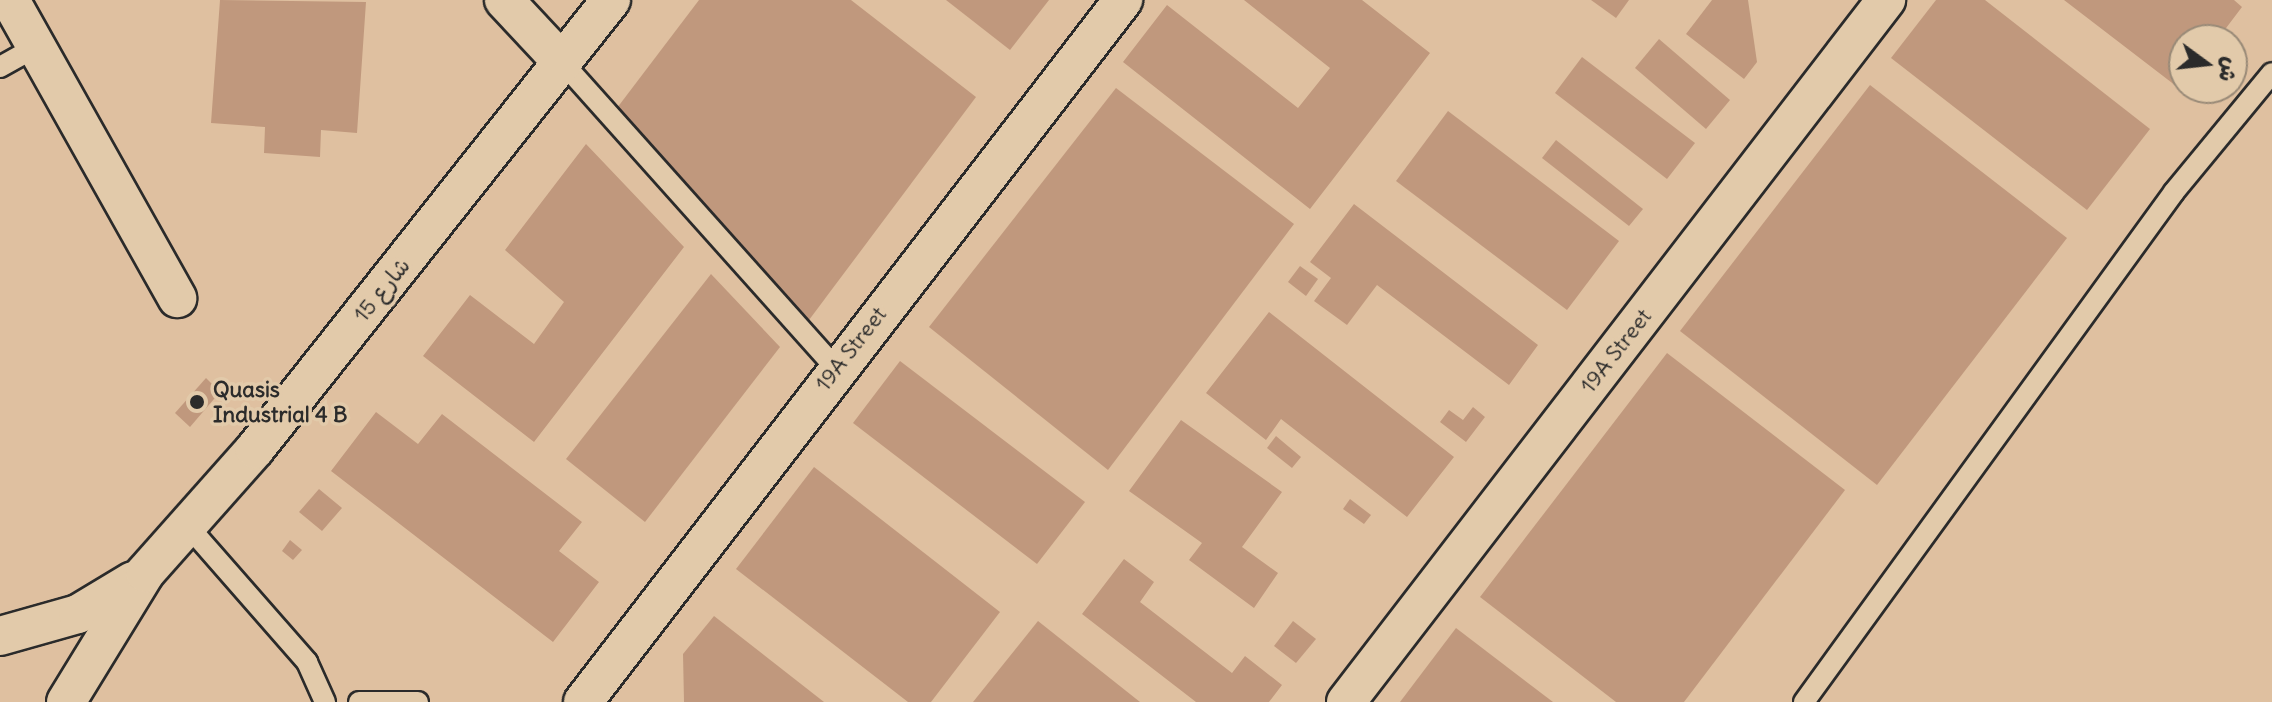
<!DOCTYPE html>
<html>
<head>
<meta charset="utf-8">
<style>
	body { margin:0 }
	#map { position:relative; width:2272px; height:702px; overflow:hidden; background:#dfc0a0; font-family:Delius,"Playpen Sans Arabic",sans-serif }
	div>[style] { position:absolute }
	[style*='--x'] { left:calc(var(--x)*1px); top:calc(var(--y)*1px); width:calc(var(--w)*1px); rotate:calc(var(--a)*1deg) }
	.building>* { inset:0; background:#c0987d }
	.roads { filter:drop-shadow(2px 0 #2b2b2b) drop-shadow(-2px 0 #2b2b2b) drop-shadow(0 2px #2b2b2b) drop-shadow(0 -2px #2b2b2b) }
	.service>* { height:20px; margin:-10px; padding:0 10px; transform-origin:10px; border-radius:10px; background:#e2caaa }
	.minor>* { height:38px; margin:-19px; padding:0 19px; transform-origin:19px; border-radius:19px; background:#e2caaa }
	.dots>* { width:22px; height:22px; translate:-50% -50%; box-sizing:border-box; border:4px solid #e2caaa; border-radius:50% }
	span { translate:-50% -50%; white-space:nowrap; text-align:center; line-height:1.15; -webkit-text-stroke:7px #e2caaa; paint-order:stroke }
	.street-label { font-size:22px; color:#2b2b2b }
	.poi-label { font-size:22px; color:#2b2b2b; font-weight:700 }
	.left { translate:0 -50%; text-align:left }
	.north { position:absolute; left:2168px; top:24px; width:80px; height:80px; box-sizing:border-box; background:#e2caaa; border:2px solid #998a77; border-radius:50%; rotate:105deg; font-size:22px; font-weight:700; line-height:32px; text-align:center; color:#2b2b2b }
	.north::after { content:''; display:block; margin:auto; width:28px; height:36px; background:#2b2b2b; clip-path:polygon(50% 0,100% 100%,50% 72%,0 100%) }
</style>
</head>
<body>
<div id="map">
	<div class="building">
		<div style="clip-path:polygon(220px 0,366px 2px,357px 133px,321px 130px,320px 157px,264px 153px,265px 127px,211px 123px)"></div>
		<div style="clip-path:polygon(699px 0,851px 0,976px 97px,809px 320px,617px 108px)"></div>
		<div style="clip-path:polygon(946px 0,1049px 0,1010px 50px)"></div>
		<div style="clip-path:polygon(1244px 0,1362px 0,1430px 53px,1310px 209px,1123px 62px,1167px 5px,1298px 108px,1330px 68px)"></div>
		<div style="clip-path:polygon(1591px 0,1629px 0,1616px 18px)"></div>
		<div style="clip-path:polygon(1712px 0,1748px 0,1757px 62px,1744px 79px,1686px 34px)"></div>
		<div style="clip-path:polygon(1936px 0,1985px 0,2150px 129px,2087px 210px,1891px 58px)"></div>
		<div style="clip-path:polygon(2064px 0,2234px 0,2242px 7px,2217px 40px,2184px 40px,2180px 89px)"></div>
		<div style="clip-path:polygon(1659px 39px,1730px 100px,1706px 129px,1635px 68px)"></div>
		<div style="clip-path:polygon(1582px 57px,1695px 143px,1667px 179px,1555px 93px)"></div>
		<div style="clip-path:polygon(1870px 85px,2067px 238px,1877px 485px,1680px 331px)"></div>
		<div style="clip-path:polygon(1116px 88px,1294px 224px,1108px 470px,929px 327px)"></div>
		<div style="clip-path:polygon(1448px 111px,1619px 241px,1567px 310px,1396px 181px)"></div>
		<div style="clip-path:polygon(1556px 140px,1643px 209px,1629px 226px,1542px 158px)"></div>
		<div style="clip-path:polygon(586px 144px,684px 247px,534px 442px,423px 356px,470px 295px,534px 344px,564px 302px,505px 250px)"></div>
		<div style="clip-path:polygon(1354px 204px,1538px 345px,1509px 385px,1377px 285px,1347px 325px,1314px 301px,1331px 278px,1310px 262px)"></div>
		<div style="clip-path:polygon(1300px 266px,1318px 279px,1306px 296px,1288px 282px)"></div>
		<div style="clip-path:polygon(711px 274px,780px 347px,645px 522px,566px 459px)"></div>
		<div style="clip-path:polygon(1269px 312px,1454px 457px,1407px 517px,1281px 419px,1266px 440px,1206px 393px)"></div>
		<div style="clip-path:polygon(1667px 353px,1845px 490px,1684px 702px,1616px 702px,1480px 597px)"></div>
		<div style="clip-path:polygon(900px 361px,1085px 502px,1037px 564px,853px 423px)"></div>
		<div style="clip-path:polygon(206px 378px,220px 392px,190px 427px,175px 413px)"></div>
		<div style="clip-path:polygon(1473px 407px,1485px 417px,1466px 442px,1440px 422px,1449px 410px,1463px 420px)"></div>
		<div style="clip-path:polygon(376px 412px,418px 444px,442px 414px,582px 522px,559px 551px,599px 582px,553px 642px,331px 471px)"></div>
		<div style="clip-path:polygon(1181px 420px,1282px 492px,1242px 547px,1278px 573px,1254px 608px,1189px 560px,1202px 543px,1129px 491px)"></div>
		<div style="clip-path:polygon(1276px 436px,1301px 457px,1292px 468px,1267px 448px)"></div>
		<div style="clip-path:polygon(814px 467px,1000px 612px,931px 702px,908px 702px,736px 569px)"></div>
		<div style="clip-path:polygon(319px 489px,342px 508px,322px 531px,299px 512px)"></div>
		<div style="clip-path:polygon(1350px 499px,1371px 515px,1364px 524px,1343px 509px)"></div>
		<div style="clip-path:polygon(290px 540px,302px 550px,293px 560px,282px 551px)"></div>
		<div style="clip-path:polygon(1124px 559px,1154px 582px,1140px 602px,1232px 673px,1245px 656px,1282px 685px,1269px 702px,1196px 702px,1082px 614px)"></div>
		<div style="clip-path:polygon(714px 616px,824px 702px,684px 702px,683px 654px)"></div>
		<div style="clip-path:polygon(1038px 621px,1140px 702px,973px 702px)"></div>
		<div style="clip-path:polygon(1293px 621px,1316px 639px,1296px 663px,1274px 646px)"></div>
		<div style="clip-path:polygon(1456px 628px,1553px 702px,1400px 702px)"></div>
	</div>
	<div class="roads">
		<div class="service">
			<div style="--x:563;--y:63;--w:409;--a:48.2"></div>
			<div style="--x:0;--y:67;--w:41;--a:-29.1"></div>
			<div style="--x:188;--y:526;--w:181;--a:48.8"></div>
			<div style="--x:307;--y:662;--w:44;--a:65.8"></div>
			<div style="--x:359;--y:702;--w:59;--a:0"></div>
			<div style="--x:1804;--y:702;--w:630;--a:-54.04"></div>
			<div style="--x:2174;--y:192;--w:154;--a:-50.5"></div>
		</div>
		<div class="minor">
			<div style="--x:10;--y:0;--w:342;--a:60.7"></div>
			<div style="--x:504;--y:0;--w:86;--a:46.9"></div>
			<div style="--x:0;--y:636;--w:81;--a:-15.8"></div>
			<div style="--x:78;--y:614;--w:64;--a:-31"></div>
			<div style="--x:66;--y:702;--w:151;--a:-58.5"></div>
			<div style="--x:145;--y:573;--w:166;--a:-48.4"></div>
			<div style="--x:255;--y:449;--w:573;--a:-51.59"></div>
			<div style="--x:583;--y:702;--w:886;--a:-52.43"></div>
			<div style="--x:1346;--y:702;--w:886;--a:-52.43"></div>
		</div>
	</div>
	<div class="dots">
		<div style="left:197px;top:402px;background:#2b2b2b"></div>
	</div>
	<div class="street-label">
		<span style="left:382px;top:290px;rotate:-51deg">شارع 15</span>
		<span style="left:851px;top:349px;rotate:-52deg">19A Street</span>
		<span style="left:1616px;top:351px;rotate:-52deg">19A Street</span>
	</div>
	<div class="poi-label">
		<span class="left" style="left:213px;top:402px">Quasis<br>Industrial 4 B</span>
	</div>
	<div class="north">ش</div>
</div>
</body>
</html>
